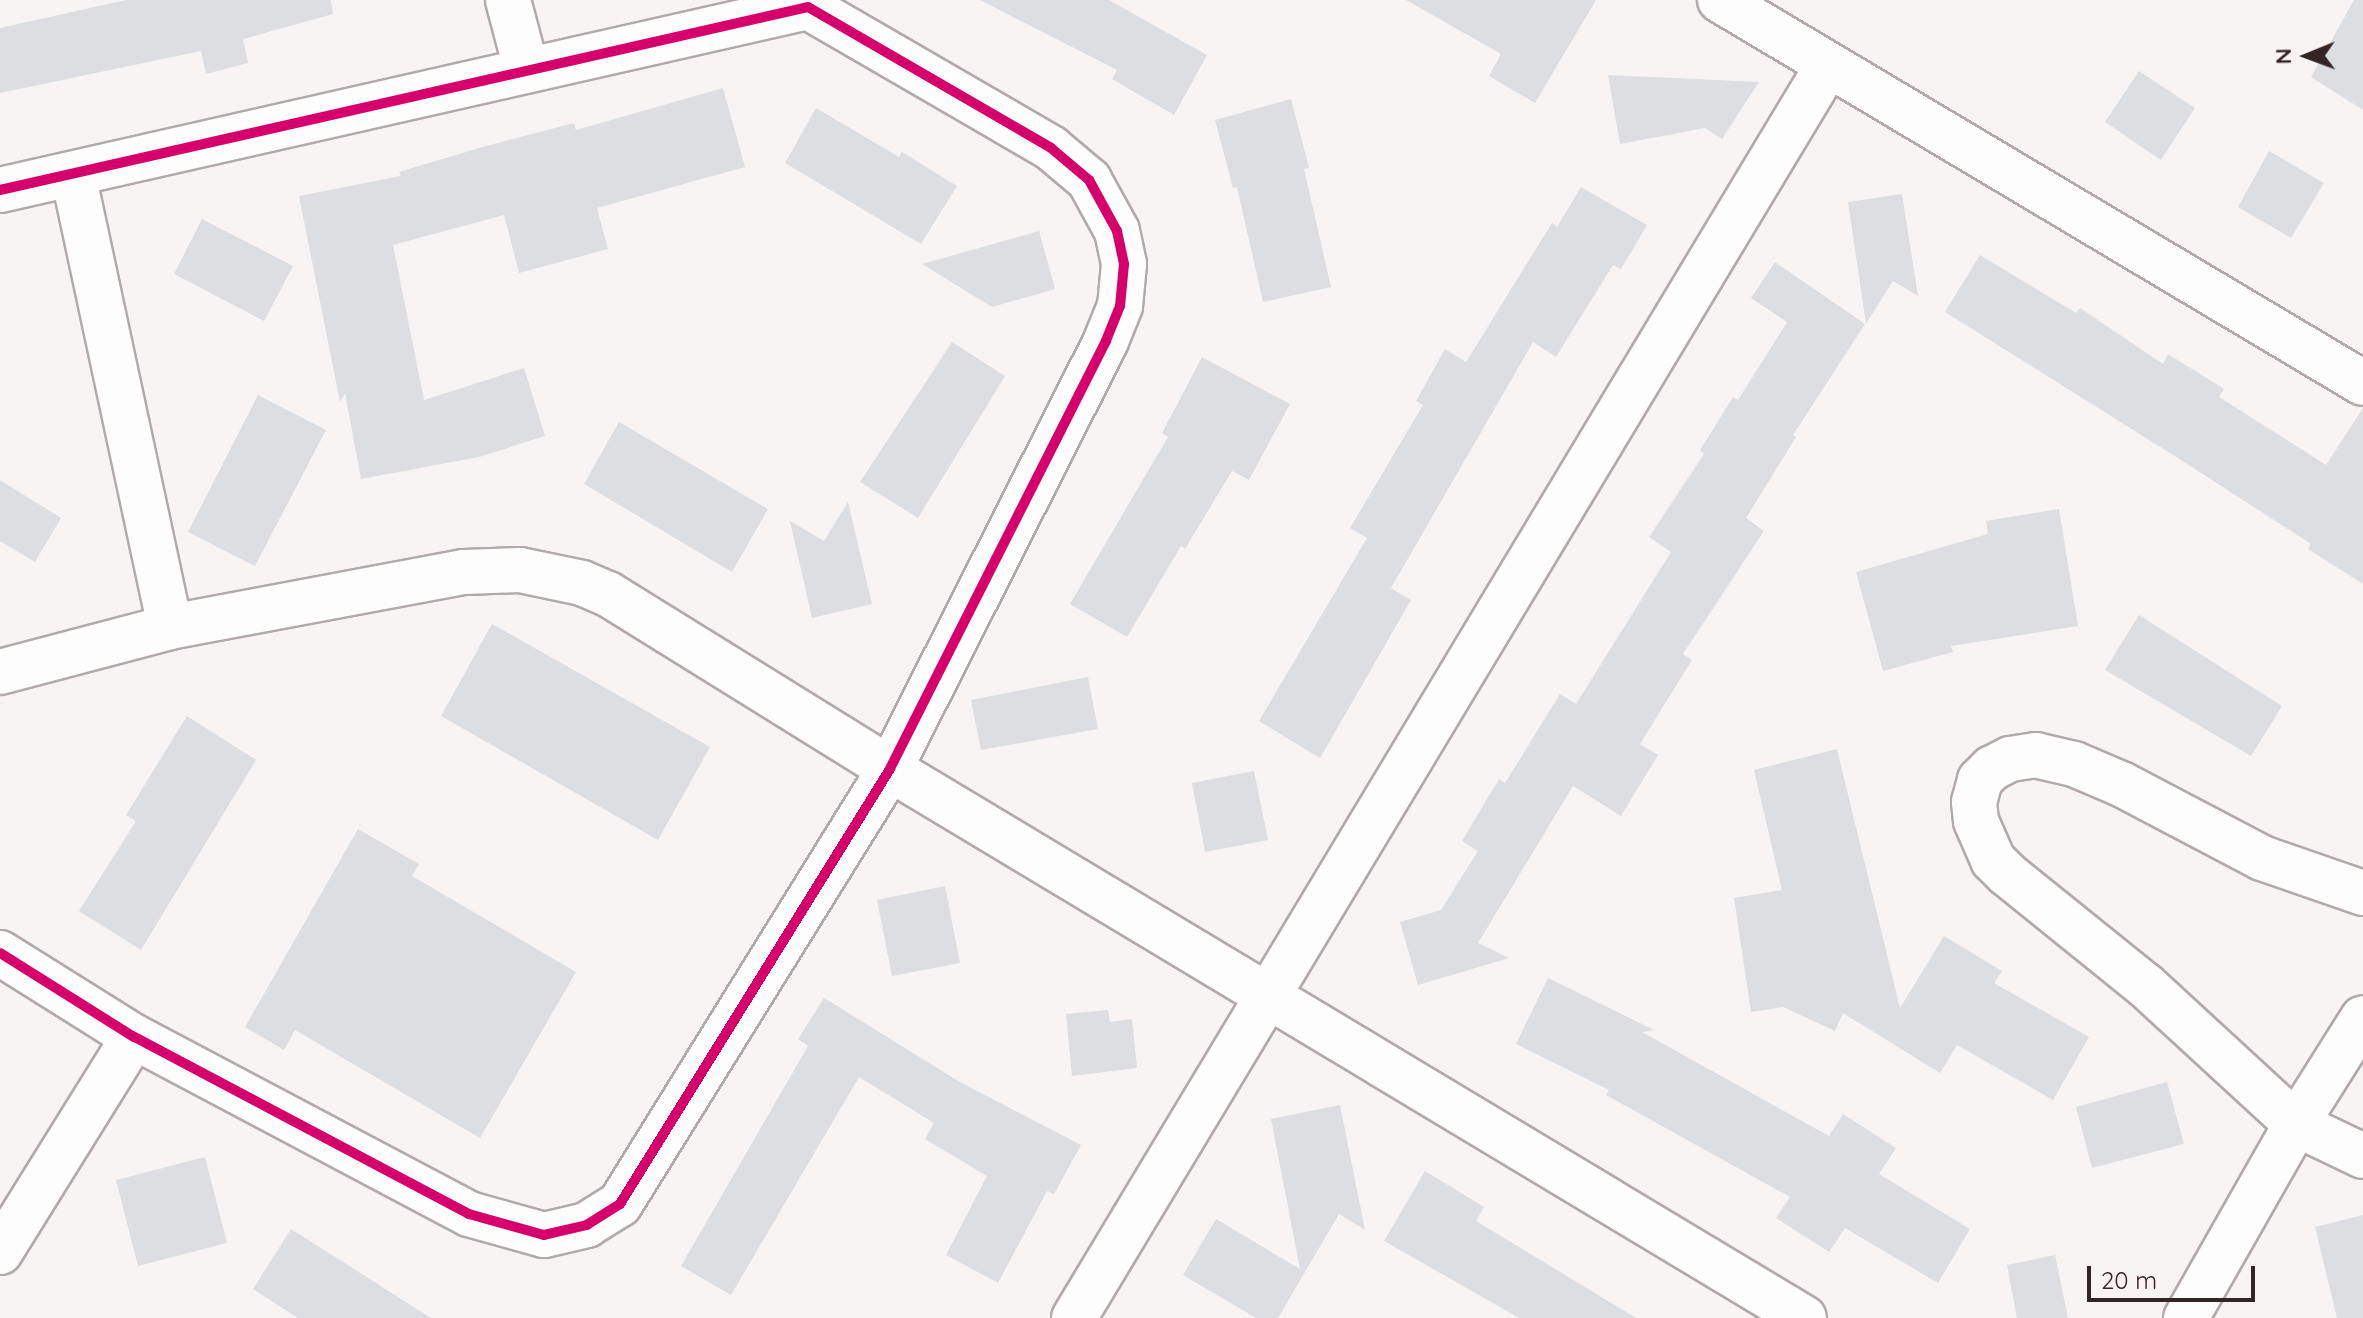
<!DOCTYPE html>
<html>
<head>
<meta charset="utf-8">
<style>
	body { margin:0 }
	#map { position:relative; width:2363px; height:1318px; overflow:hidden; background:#f8f4f4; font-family:Quicksand,sans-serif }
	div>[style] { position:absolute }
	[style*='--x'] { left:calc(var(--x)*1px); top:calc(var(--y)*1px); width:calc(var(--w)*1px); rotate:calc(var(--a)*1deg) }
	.building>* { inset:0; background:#dcdee2 }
	.roads { filter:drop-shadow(2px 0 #b2aaaa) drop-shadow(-2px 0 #b2aaaa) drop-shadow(0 2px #b2aaaa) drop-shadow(0 -2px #b2aaaa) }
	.minor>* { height:44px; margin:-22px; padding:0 22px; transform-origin:22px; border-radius:22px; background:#fefdfd }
	.cycleway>* { height:10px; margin:-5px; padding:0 5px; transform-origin:5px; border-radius:5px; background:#d6006c }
	span { translate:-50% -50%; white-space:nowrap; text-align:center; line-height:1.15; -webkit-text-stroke:6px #faf3f2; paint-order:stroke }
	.north { position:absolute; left:2267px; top:16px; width:80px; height:80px; -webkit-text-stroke:6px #faf3f2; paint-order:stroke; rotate:269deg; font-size:22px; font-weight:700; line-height:32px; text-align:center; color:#322524 }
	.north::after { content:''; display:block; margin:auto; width:28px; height:36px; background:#322524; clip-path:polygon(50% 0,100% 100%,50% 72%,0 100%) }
	.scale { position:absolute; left:2087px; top:1266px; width:168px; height:36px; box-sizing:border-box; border:4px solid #322524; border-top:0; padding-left:10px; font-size:24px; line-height:28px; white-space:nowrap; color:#322524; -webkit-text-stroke:6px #faf3f2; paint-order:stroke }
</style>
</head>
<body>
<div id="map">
	<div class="building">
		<div style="clip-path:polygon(126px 0,331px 0,333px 14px,243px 39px,248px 63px,206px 74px,201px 51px,0 93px,0 28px)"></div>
		<div style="clip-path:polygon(980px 0,1109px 0,1207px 55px,1174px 115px,1112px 79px,1117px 70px)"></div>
		<div style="clip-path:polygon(1406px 0,1596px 0,1535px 103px,1489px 76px,1501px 54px)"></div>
		<div style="clip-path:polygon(2354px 0,2363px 0,2363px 110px,2311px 77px)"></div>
		<div style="clip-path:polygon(2139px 71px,2195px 108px,2161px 160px,2105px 122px)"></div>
		<div style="clip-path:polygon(1608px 75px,1759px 82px,1722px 139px,1705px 128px,1620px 144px)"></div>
		<div style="clip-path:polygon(723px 88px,745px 167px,597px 208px,608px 249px,519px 273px,504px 215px,393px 245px,424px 400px,524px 368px,545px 436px,479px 457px,361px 479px,345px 393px,340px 402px,299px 196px,401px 176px,399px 172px,486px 146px,574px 123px,576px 130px)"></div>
		<div style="clip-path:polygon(1291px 99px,1309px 168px,1304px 169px,1331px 287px,1263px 302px,1237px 187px,1233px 188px,1215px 120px)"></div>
		<div style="clip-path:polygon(816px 108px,899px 157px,902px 152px,957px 186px,921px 244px,785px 163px)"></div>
		<div style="clip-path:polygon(2269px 151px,2324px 183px,2291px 238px,2238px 207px)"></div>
		<div style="clip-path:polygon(1581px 187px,1647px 225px,1621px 269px,1613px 265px,1556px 357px,1533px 342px,1391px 588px,1411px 600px,1320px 758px,1259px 721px,1367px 538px,1350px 528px,1423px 405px,1416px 401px,1445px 349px,1466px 362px,1552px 223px,1557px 227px)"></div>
		<div style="clip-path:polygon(1902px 194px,1918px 296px,1893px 281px,1866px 324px,1848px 202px)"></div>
		<div style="clip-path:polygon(202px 219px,293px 266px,264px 321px,174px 274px)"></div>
		<div style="clip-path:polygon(1039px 231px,1055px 289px,992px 307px,922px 264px)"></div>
		<div style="clip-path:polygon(1980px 255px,2076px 313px,2080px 308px,2163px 364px,2168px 354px,2224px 389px,2219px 397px,2326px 465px,2363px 408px,2363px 584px,2308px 549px,2311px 544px,2181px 460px,1945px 312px)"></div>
		<div style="clip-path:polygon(1775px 262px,1865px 324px,1793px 435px,1796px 437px,1746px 518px,1764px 531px,1683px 654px,1692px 660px,1640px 744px,1658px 755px,1621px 816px,1573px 786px,1478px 943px,1509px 958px,1418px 985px,1400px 922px,1441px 910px,1478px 851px,1462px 841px,1499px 779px,1505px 783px,1560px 694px,1576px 704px,1671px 552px,1649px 537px,1704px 454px,1700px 450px,1733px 397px,1738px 400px,1787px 322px,1751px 298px)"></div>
		<div style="clip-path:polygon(952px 342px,1005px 376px,918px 518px,860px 482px)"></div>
		<div style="clip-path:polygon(1202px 357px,1290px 404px,1249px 480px,1232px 471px,1185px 549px,1181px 546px,1127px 637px,1070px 604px,1168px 437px,1162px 433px)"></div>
		<div style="clip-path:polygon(258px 395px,326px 430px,255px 566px,188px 532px)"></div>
		<div style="clip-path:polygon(619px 422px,768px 509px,732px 572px,584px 484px)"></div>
		<div style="clip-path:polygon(0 480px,61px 518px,35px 562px,0 541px)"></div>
		<div style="clip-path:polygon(848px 502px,872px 604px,812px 618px,790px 521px,824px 541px)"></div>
		<div style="clip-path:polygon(2059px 509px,2078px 626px,1951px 646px,1953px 652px,1883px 671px,1856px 572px,1988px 534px,1986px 521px)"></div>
		<div style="clip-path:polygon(2139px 615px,2282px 706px,2251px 756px,2105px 670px)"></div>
		<div style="clip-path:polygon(492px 624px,710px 747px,658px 840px,441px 716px)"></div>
		<div style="clip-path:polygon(1088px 677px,1098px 729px,981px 750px,971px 700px)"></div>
		<div style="clip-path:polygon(187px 716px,256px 760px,141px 950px,79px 911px,136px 821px,126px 815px)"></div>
		<div style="clip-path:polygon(1837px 749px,1900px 1008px,1944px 936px,2002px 971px,1994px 983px,2089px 1037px,2053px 1100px,1957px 1045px,1940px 1073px,1843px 1013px,1835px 1031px,1783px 1007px,1751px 1012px,1734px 898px,1782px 890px,1754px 770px)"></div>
		<div style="clip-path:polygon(1254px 771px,1268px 840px,1205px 852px,1192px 783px)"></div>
		<div style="clip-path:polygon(358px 829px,419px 864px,412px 876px,576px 972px,480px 1138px,295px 1030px,284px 1050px,245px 1027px)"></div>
		<div style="clip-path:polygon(945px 886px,960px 963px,892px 976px,877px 900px)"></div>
		<div style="clip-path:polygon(1548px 978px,1654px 1030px,1642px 1032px,1829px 1136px,1843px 1114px,1896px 1148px,1879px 1174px,1970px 1229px,1938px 1283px,1845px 1228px,1829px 1252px,1776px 1218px,1790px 1197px,1606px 1095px,1609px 1090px,1516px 1044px)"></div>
		<div style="clip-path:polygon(824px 998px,960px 1082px,1081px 1145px,1054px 1194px,1047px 1191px,998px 1283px,946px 1255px,987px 1176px,925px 1139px,934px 1123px,859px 1077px,731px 1295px,681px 1266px,808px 1046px,798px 1039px)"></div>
		<div style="clip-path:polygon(1108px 1010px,1110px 1022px,1132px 1019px,1137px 1068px,1072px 1076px,1066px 1014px)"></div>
		<div style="clip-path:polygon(2167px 1082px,2184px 1144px,2092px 1168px,2076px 1107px)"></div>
		<div style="clip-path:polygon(1340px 1105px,1365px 1230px,1339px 1214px,1278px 1318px,1256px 1318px,1183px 1275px,1216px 1219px,1300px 1269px,1271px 1119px)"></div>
		<div style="clip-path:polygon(205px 1157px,227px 1243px,138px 1266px,116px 1180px)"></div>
		<div style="clip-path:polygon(1425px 1171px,1484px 1207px,1476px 1221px,1636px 1318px,1519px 1318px,1384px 1241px)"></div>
		<div style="clip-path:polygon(2363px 1215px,2363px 1318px,2337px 1318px,2315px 1227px)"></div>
		<div style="clip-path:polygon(291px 1229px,431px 1318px,298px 1318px,253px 1289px)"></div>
		<div style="clip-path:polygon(2055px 1255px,2068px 1318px,2017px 1318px,2007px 1265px)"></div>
	</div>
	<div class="roads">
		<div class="minor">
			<div style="--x:508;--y:0;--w:70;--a:75.2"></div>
			<div style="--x:1720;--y:0;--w:748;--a:30.78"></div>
			<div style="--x:73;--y:174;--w:463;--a:77.9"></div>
			<div style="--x:0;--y:190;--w:828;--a:-12.76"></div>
			<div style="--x:808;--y:7;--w:281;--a:30.1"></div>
			<div style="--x:1051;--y:148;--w:50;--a:40.1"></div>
			<div style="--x:1089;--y:180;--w:58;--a:61.2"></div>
			<div style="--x:1117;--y:231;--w:34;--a:78"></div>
			<div style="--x:1124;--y:264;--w:42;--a:95.4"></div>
			<div style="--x:1120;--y:306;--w:38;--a:112"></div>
			<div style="--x:1106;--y:341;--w:479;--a:116.8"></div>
			<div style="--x:890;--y:769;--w:512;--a:121.83"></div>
			<div style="--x:620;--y:1204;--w:39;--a:148"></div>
			<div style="--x:587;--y:1225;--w:44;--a:166.9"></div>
			<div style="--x:544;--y:1235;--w:78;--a:-164.4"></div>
			<div style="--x:469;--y:1214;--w:379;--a:-152.1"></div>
			<div style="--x:134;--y:1037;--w:158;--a:-147.9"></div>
			<div style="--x:0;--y:672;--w:176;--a:-14.8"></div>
			<div style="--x:170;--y:627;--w:299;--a:-10.6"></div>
			<div style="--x:464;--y:572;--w:56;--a:-2"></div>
			<div style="--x:520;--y:570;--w:63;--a:11.8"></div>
			<div style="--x:582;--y:583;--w:28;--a:23"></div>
			<div style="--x:608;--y:594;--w:332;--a:31.8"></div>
			<div style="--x:890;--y:769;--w:1066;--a:30.99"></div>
			<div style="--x:2363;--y:893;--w:107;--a:-160.9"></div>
			<div style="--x:2262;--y:858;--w:159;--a:-152.3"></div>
			<div style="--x:2121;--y:784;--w:51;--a:-156.9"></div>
			<div style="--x:2074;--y:764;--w:39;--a:-167"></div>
			<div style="--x:2036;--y:755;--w:26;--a:171"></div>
			<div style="--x:2010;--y:759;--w:20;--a:153"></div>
			<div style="--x:1992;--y:768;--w:17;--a:135"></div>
			<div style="--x:1980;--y:780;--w:23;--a:105"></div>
			<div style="--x:1974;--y:802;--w:19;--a:84"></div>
			<div style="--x:1976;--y:821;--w:43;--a:66.4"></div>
			<div style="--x:1993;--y:860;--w:20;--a:45"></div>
			<div style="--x:2007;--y:874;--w:179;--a:38.9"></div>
			<div style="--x:2146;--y:986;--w:204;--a:42.6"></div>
			<div style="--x:2296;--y:1124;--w:74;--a:25.5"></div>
			<div style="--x:0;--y:1252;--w:253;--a:-58.1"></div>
			<div style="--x:1074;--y:1318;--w:1462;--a:-58.96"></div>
			<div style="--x:2186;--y:1318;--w:223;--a:-60.4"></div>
			<div style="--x:2296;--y:1124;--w:125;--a:-57.7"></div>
		</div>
	</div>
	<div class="cycleway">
		<div style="--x:0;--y:190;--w:828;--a:-12.76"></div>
		<div style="--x:808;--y:7;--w:281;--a:30.1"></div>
		<div style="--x:1051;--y:148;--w:50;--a:40.1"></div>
		<div style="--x:1089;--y:180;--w:58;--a:61.2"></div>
		<div style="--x:1117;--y:231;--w:34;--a:78"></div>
		<div style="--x:1124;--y:264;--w:42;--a:95.4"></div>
		<div style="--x:1120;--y:306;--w:38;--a:112"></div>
		<div style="--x:1106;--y:341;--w:479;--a:116.8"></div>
		<div style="--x:890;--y:769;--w:512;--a:121.83"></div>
		<div style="--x:620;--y:1204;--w:39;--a:148"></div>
		<div style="--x:587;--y:1225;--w:44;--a:166.9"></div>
		<div style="--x:544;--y:1235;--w:78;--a:-164.4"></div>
		<div style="--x:469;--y:1214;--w:379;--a:-152.1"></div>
		<div style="--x:134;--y:1037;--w:158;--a:-147.9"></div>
	</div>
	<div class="north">N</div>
	<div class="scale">20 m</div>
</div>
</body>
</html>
